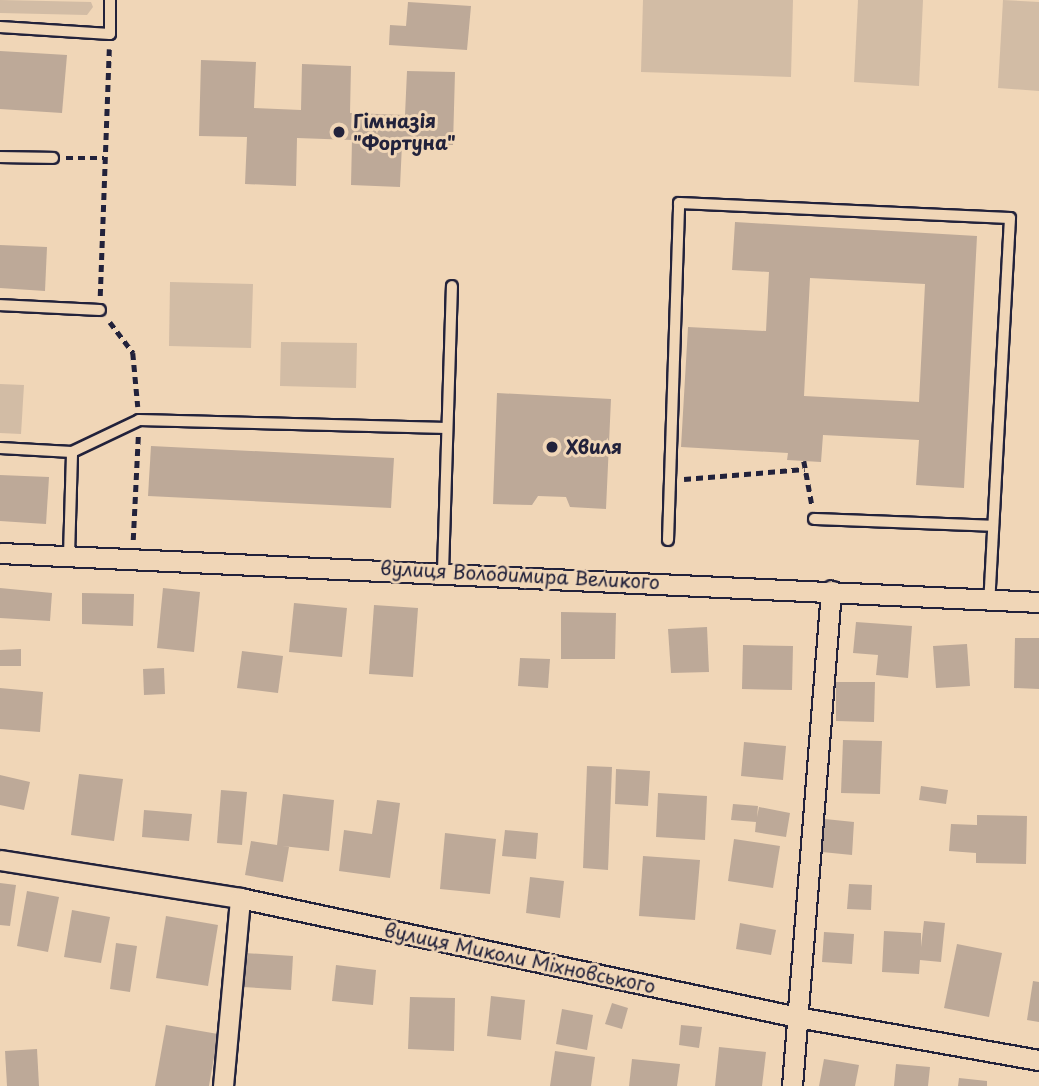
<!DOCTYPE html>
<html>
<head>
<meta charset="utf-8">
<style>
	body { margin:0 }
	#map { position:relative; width:1039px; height:1086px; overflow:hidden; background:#f0d6b7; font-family:"Playpen Sans",sans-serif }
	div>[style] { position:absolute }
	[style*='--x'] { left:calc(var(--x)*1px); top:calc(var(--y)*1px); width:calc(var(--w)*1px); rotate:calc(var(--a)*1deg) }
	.green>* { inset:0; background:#d2bca5 }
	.building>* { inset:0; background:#bda998 }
	.path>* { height:4.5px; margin-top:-2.25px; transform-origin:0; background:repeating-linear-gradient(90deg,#22223b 0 7px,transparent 0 12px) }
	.roads { filter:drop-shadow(2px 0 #22223b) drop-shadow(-2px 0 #22223b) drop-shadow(0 2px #22223b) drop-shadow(0 -2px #22223b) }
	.service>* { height:10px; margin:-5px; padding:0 5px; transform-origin:5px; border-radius:5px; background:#f0d6b7 }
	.minor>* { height:19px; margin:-9.5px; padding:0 9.5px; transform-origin:9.5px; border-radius:9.5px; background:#f0d6b7 }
	.dots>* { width:19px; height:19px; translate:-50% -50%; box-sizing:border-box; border:4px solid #f0d6b7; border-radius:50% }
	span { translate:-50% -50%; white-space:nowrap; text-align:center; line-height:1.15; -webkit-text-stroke:6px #f0d6b7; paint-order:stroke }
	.poi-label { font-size:19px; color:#22223b; font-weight:700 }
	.left { translate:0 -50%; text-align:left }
	.street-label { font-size:19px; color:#22223b }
</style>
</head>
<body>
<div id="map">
	<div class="green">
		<div style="clip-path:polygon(0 0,91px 2px,93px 7px,87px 15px,0 13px)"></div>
		<div style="clip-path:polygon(643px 0,793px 0,791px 77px,641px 72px)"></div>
		<div style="clip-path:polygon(858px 0,923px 0,919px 86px,854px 82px)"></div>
		<div style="clip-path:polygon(1003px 0,1039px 2px,1039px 91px,998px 88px)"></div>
		<div style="clip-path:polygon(170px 282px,253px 284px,251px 348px,169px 346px)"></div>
		<div style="clip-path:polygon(281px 342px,357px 343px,356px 388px,280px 386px)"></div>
		<div style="clip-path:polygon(0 384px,24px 385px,21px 434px,0 433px)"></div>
	</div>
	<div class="building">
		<div style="clip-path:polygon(408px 2px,471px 6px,467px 50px,389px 45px,390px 25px,406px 26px)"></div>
		<div style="clip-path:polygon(0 51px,67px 55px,62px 113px,0 109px)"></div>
		<div style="clip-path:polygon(201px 60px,256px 62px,254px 108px,301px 110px,302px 64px,351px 66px,350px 113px,405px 115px,407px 71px,455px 72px,453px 145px,402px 144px,400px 187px,351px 185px,352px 140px,297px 138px,296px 186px,245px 184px,247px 137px,199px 136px)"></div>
		<div style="clip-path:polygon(evenodd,735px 222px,977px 236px,964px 488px,916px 485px,919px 440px,823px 435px,821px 462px,787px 460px,788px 453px,681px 447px,688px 327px,766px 331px,769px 272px,732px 270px,735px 222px,810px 278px,925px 284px,919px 402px,804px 396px,810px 278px)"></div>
		<div style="clip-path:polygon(0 245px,47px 247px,45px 291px,0 288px)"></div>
		<div style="clip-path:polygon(497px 393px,611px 399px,606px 509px,570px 507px,566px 497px,538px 496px,532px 505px,493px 504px)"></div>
		<div style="clip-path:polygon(151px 446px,394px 458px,391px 508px,148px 496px)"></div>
		<div style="clip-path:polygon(0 475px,49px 477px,46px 524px,0 521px)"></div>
		<div style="clip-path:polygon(0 588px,52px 593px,50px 621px,0 618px)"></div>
		<div style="clip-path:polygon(163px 588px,200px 592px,194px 652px,157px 648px)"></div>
		<div style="clip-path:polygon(82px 593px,134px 594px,133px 626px,82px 624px)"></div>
		<div style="clip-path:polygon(294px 603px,347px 608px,342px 657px,289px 652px)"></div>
		<div style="clip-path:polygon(374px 605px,418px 608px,413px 677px,369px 674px)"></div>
		<div style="clip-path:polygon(561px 612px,616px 613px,615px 659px,561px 659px)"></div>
		<div style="clip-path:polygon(856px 622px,912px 626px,908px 678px,876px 675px,878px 655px,853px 653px)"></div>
		<div style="clip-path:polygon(707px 627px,709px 672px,671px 673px,668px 629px)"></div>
		<div style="clip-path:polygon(1015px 638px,1039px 638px,1039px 689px,1014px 688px)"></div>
		<div style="clip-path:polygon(967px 644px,970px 686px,936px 688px,933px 646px)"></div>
		<div style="clip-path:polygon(743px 645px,793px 646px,792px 690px,742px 689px)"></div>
		<div style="clip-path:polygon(21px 649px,21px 666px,0 666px,0 650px)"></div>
		<div style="clip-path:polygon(242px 651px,283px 656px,278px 693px,237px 688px)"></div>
		<div style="clip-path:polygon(520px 658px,550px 659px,548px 688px,518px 686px)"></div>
		<div style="clip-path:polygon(164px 668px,165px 694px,144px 695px,143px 669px)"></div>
		<div style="clip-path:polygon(836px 682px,875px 682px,874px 722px,836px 721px)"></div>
		<div style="clip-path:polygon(0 688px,43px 692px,40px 732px,0 729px)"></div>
		<div style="clip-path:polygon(843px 740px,882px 741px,880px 794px,841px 793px)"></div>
		<div style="clip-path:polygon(744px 742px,786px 746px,783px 780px,741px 776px)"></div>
		<div style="clip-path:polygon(587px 766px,612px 767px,608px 870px,583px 868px)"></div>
		<div style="clip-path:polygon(616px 769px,650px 771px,648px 806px,615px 804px)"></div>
		<div style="clip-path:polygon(79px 774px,123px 779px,114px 841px,71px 835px)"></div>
		<div style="clip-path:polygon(0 775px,30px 782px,24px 810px,0 805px)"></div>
		<div style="clip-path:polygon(921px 786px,948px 790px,946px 804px,919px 800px)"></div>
		<div style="clip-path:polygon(221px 790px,247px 792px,242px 845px,217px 843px)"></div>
		<div style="clip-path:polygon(658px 793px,707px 796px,705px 840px,656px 837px)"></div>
		<div style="clip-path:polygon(283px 794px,334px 800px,329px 851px,282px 846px,289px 847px,283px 882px,245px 875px,251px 841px,277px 845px)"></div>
		<div style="clip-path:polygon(377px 800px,400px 803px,390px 878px,339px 871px,344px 830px,372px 834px)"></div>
		<div style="clip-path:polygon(733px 804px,758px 806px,757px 817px,759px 807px,790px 813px,786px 837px,755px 832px,756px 822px,731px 820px)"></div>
		<div style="clip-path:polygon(144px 810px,192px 814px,189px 841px,142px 837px)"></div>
		<div style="clip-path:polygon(977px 815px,1027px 816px,1026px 864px,976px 863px,976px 853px,949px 851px,951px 824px,977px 825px)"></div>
		<div style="clip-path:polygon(825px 819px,854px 822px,852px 855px,822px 852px)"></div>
		<div style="clip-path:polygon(505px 830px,538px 833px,536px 859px,502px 856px)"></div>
		<div style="clip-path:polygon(445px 833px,496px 839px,490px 894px,440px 889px)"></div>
		<div style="clip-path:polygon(734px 839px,780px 846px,773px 888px,728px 881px)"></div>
		<div style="clip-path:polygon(643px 856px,700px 860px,695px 920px,639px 916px)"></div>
		<div style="clip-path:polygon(530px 877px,564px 881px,560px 918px,526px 913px)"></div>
		<div style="clip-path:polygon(0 883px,16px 885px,10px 926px,0 925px)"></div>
		<div style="clip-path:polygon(849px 884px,872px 885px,871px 910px,847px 909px)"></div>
		<div style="clip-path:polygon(27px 891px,59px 897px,48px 952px,17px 946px)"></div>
		<div style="clip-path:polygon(72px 910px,110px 917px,101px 963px,64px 957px)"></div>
		<div style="clip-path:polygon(166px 916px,218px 925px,208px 986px,156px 978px)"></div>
		<div style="clip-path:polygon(924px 921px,945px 923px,941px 962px,920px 960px,919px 974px,882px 972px,884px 931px,921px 933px,921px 947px)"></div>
		<div style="clip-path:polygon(740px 923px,776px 930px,771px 955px,736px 949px)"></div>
		<div style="clip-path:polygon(824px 932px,854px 934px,852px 964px,822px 962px)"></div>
		<div style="clip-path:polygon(116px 943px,137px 946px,130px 992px,110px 989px)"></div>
		<div style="clip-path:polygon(957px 944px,1002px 953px,989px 1017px,944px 1008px)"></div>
		<div style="clip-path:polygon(244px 953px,293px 956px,291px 990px,243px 987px)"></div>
		<div style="clip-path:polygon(336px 965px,376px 970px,373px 1005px,332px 1001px)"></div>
		<div style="clip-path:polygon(1033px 981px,1039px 982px,1039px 1022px,1027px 1020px)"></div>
		<div style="clip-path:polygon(491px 996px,525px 1000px,521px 1040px,487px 1036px)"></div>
		<div style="clip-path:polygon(410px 997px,455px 998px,454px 1051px,408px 1049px)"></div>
		<div style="clip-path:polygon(612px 1003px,628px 1008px,622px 1029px,605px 1024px)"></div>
		<div style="clip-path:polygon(562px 1009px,593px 1015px,587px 1050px,556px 1044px)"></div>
		<div style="clip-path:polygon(166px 1025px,218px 1034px,209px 1086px,155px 1086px)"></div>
		<div style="clip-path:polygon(681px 1025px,702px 1027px,699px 1048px,679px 1045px)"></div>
		<div style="clip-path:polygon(719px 1047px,766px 1052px,762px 1086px,715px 1086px)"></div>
		<div style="clip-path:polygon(37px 1049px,39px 1086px,7px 1086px,5px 1051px)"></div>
		<div style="clip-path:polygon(555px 1051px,595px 1057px,591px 1086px,550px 1086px)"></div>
		<div style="clip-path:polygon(632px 1059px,680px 1064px,677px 1086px,629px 1086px)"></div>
		<div style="clip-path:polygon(824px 1059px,859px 1065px,855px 1086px,819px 1086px)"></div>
		<div style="clip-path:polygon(896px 1064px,930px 1067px,928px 1086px,894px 1086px)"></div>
		<div style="clip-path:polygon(959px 1078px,987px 1081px,987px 1086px,958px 1086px)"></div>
	</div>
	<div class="path">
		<div style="--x:66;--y:158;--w:38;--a:0"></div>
		<div style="--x:100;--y:296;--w:247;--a:-87.9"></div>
		<div style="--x:110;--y:322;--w:39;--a:53"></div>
		<div style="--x:133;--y:353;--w:54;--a:84.7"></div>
		<div style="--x:804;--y:461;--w:45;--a:79.7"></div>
		<div style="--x:684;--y:479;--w:121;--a:-4.7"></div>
		<div style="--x:133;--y:540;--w:104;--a:-87.2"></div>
	</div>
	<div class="roads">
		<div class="service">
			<div style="--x:0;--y:27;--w:110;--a:3.6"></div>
			<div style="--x:110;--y:34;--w:34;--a:-90"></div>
			<div style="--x:0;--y:157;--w:53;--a:1.1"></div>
			<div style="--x:0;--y:305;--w:100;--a:2.9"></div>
			<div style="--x:0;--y:448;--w:72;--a:3.2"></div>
			<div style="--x:72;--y:452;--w:74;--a:-25.5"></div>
			<div style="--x:139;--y:420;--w:308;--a:1.5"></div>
			<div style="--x:814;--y:519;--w:179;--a:2.2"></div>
			<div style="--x:668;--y:540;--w:337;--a:-88.1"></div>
			<div style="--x:679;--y:203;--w:331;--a:2.6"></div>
			<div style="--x:1010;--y:218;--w:383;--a:93.1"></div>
			<div style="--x:69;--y:555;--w:103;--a:-88.3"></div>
			<div style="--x:443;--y:571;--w:285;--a:-88.2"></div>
		</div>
		<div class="minor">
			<div style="--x:0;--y:553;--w:1040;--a:2.7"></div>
			<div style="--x:0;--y:860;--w:243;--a:9"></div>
			<div style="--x:240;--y:898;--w:570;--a:12.06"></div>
			<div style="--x:797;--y:1017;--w:246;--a:10.1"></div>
			<div style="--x:223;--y:1086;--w:189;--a:-84.8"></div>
			<div style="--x:792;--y:1086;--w:497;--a:-85.5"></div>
		</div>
	</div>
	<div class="dots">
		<div style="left:339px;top:132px;background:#22223b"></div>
		<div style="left:552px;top:447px;background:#22223b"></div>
	</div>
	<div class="poi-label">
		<span class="left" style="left:353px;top:132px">Гімназія<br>"Фортуна"</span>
		<span class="left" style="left:566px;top:447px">Хвиля</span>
	</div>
	<div class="street-label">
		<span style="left:520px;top:575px;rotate:3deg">вулиця Володимира Великого</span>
		<span style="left:520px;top:958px;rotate:12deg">вулиця Миколи Міхновського</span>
	</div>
</div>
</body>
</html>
